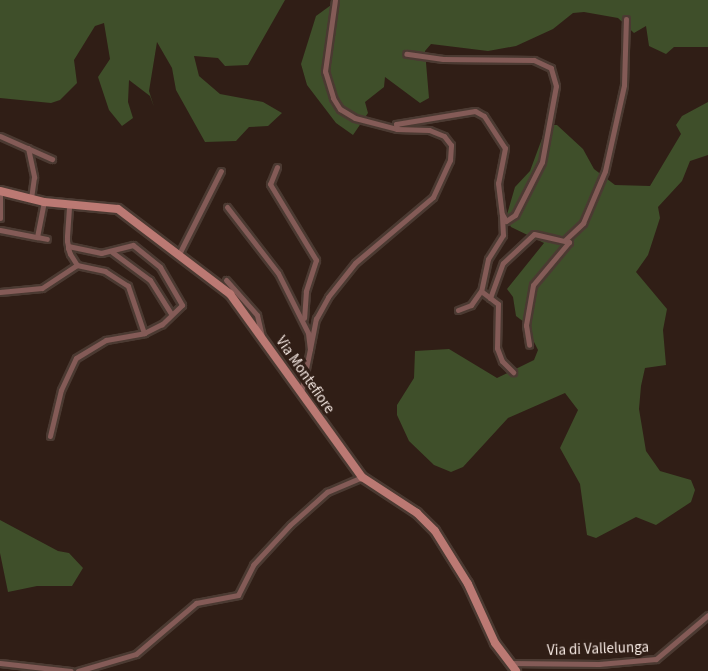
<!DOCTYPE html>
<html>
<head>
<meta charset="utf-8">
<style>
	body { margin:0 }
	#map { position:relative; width:708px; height:671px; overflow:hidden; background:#301e16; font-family:"Source Sans 3",sans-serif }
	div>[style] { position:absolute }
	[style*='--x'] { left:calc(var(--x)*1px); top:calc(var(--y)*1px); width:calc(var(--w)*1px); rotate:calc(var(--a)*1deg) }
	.forest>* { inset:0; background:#3f4f2a }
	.roads { filter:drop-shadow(2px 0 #4b3a32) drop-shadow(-2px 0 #4b3a32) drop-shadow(0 2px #4b3a32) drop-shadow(0 -2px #4b3a32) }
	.minor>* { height:5px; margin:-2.5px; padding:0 2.5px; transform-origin:2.5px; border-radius:2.5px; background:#845b57 }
	.secondary>* { height:8px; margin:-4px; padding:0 4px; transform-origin:4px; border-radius:4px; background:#bb7973 }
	span { translate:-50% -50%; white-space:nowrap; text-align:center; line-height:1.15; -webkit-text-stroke:6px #301e16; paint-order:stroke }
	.street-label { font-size:15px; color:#f3e6e0 }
</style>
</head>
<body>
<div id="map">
	<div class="forest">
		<div style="clip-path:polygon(0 0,285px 0,248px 65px,225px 66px,218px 58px,194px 56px,199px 76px,220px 94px,263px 102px,282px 113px,268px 126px,249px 127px,236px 141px,205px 142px,176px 90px,172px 68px,157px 42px,149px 91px,154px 107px,150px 96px,129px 80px,128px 102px,133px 118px,122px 126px,109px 110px,98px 77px,110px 59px,104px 23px,95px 26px,74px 60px,77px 83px,60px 100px,51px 103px,0 98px)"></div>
		<div style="clip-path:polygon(338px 0,708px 0,708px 47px,674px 47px,666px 54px,649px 46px,646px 26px,634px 33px,618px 18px,584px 12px,573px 13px,553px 29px,516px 46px,488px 51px,431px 44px,425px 51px,429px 98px,420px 103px,385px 77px,384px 87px,365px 102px,368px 113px,353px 135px,336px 123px,307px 85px,301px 64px,316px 16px)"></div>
		<div style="clip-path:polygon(708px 102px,708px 155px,690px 161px,682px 181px,658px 207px,660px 218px,648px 255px,636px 272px,667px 309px,663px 330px,666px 365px,645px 368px,641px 386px,639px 409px,646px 451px,660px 471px,691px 480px,695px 490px,691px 502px,656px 525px,636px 517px,596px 538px,587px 535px,580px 484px,560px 448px,578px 410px,565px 393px,508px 418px,463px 467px,451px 472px,434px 465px,409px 441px,397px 415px,397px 405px,414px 378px,415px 351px,449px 349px,497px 378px,534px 360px,538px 350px,524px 322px,516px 316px,513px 297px,507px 289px,544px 243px,511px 227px,506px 218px,515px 187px,530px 171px,547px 125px,557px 125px,583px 149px,594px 169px,615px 185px,650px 186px,681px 134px,676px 125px,682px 116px)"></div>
		<div style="clip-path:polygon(0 520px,58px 551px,69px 553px,83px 568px,72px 586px,37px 586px,8px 592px,0 553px)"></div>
	</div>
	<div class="roads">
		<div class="minor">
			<div style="--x:335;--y:0;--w:72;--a:98"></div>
			<div style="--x:325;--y:71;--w:28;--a:73"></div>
			<div style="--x:333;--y:98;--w:13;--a:58"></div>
			<div style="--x:340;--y:109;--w:17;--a:31"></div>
			<div style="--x:355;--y:118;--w:43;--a:14.7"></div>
			<div style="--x:0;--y:136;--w:57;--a:23.9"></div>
			<div style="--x:28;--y:148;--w:30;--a:78"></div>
			<div style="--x:34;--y:177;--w:22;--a:98"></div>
			<div style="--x:277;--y:167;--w:18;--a:112"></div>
			<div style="--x:270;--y:184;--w:89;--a:58.8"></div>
			<div style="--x:316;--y:260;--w:33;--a:108"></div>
			<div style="--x:306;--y:291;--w:27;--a:94"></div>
			<div style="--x:227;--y:207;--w:83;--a:52.3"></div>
			<div style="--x:278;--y:273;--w:67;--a:63.4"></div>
			<div style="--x:308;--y:333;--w:16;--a:83"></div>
			<div style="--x:310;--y:349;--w:45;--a:101.6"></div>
			<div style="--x:502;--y:216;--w:19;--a:87"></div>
			<div style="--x:503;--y:235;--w:28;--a:122"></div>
			<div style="--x:488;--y:259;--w:33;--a:102"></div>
			<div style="--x:481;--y:291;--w:21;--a:37"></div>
			<div style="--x:498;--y:304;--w:44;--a:91.3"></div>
			<div style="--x:497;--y:348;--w:14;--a:69"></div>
			<div style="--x:502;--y:361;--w:16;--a:45"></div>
			<div style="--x:0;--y:218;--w:27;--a:-90"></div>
			<div style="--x:0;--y:230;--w:38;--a:11"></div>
			<div style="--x:37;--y:237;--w:36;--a:-79"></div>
			<div style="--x:37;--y:237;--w:10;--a:11"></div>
			<div style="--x:565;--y:240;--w:25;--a:-43"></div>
			<div style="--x:583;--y:223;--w:56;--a:-67.1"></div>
			<div style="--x:605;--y:171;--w:88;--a:-77.5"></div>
			<div style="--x:624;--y:85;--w:66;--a:-88.3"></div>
			<div style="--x:68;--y:246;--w:34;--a:12"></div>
			<div style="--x:101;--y:253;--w:33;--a:-14"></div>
			<div style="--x:133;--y:245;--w:35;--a:39"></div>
			<div style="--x:160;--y:267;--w:44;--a:59.9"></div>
			<div style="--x:182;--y:305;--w:28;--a:136"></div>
			<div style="--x:162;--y:324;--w:20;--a:153"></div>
			<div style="--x:144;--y:333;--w:50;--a:-108.8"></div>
			<div style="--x:128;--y:286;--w:27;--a:-147"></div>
			<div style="--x:105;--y:271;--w:29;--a:-168"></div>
			<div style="--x:77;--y:265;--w:13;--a:-122"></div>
			<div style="--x:70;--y:254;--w:6;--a:-108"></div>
			<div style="--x:68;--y:248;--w:2;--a:-90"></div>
			<div style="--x:68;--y:246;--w:5;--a:-101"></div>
			<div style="--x:67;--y:241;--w:5;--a:-90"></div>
			<div style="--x:67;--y:236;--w:32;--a:-86"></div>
			<div style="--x:112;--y:252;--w:47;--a:36.4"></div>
			<div style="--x:150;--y:280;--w:40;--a:58"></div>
			<div style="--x:179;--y:254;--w:93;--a:-63.2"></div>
			<div style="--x:226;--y:280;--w:47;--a:48.5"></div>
			<div style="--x:257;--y:315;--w:23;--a:77"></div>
			<div style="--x:0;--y:292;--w:42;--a:-5.4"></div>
			<div style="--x:42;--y:288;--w:42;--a:-33.3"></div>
			<div style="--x:490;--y:298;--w:37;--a:-70"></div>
			<div style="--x:503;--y:263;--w:42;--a:-43.1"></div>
			<div style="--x:534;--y:234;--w:36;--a:13"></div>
			<div style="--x:569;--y:242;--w:56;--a:129.9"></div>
			<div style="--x:533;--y:285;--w:41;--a:99.9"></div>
			<div style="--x:526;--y:325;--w:20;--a:81"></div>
			<div style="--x:458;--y:310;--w:14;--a:-21"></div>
			<div style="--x:471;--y:305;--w:16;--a:-55"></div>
			<div style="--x:310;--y:349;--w:31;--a:-79"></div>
			<div style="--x:316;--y:319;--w:25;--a:-61"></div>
			<div style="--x:328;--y:297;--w:43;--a:-51.5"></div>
			<div style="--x:355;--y:263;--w:102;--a:-40.2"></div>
			<div style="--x:433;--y:197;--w:41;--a:-65.3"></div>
			<div style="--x:450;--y:160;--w:15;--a:-86"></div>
			<div style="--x:451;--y:145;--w:11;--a:-128"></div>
			<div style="--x:444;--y:136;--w:16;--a:-158"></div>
			<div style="--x:429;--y:130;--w:32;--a:-178"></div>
			<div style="--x:397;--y:129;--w:5;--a:-101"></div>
			<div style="--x:396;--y:124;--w:80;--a:-9.3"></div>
			<div style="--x:475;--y:111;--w:10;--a:29"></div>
			<div style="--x:484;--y:116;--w:38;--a:57"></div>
			<div style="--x:505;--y:148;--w:36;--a:101"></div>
			<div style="--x:498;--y:183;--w:31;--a:83"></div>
			<div style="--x:502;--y:214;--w:8;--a:60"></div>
			<div style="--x:506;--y:221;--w:11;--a:-34"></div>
			<div style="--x:515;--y:215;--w:59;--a:-63"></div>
			<div style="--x:542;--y:162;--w:77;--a:-79.6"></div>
			<div style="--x:556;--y:86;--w:19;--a:-106"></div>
			<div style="--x:551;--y:68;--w:19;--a:-155"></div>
			<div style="--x:534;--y:60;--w:91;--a:-179.4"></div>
			<div style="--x:443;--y:59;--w:37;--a:-172"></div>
			<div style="--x:50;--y:436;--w:47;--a:-76.6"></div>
			<div style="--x:61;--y:390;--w:35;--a:-65"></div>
			<div style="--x:76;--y:358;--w:35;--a:-31"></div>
			<div style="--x:106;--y:340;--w:39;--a:-10"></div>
			<div style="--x:0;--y:663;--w:71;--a:6.4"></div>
			<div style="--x:509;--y:663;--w:90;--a:0.6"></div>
			<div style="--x:599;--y:664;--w:57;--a:-5"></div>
			<div style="--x:656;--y:659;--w:68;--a:-40.2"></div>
			<div style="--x:78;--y:671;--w:60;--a:-16.3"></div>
			<div style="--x:136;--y:654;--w:79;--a:-40.4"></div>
			<div style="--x:196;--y:603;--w:43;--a:-10.8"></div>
			<div style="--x:238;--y:595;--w:34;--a:-63"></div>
			<div style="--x:253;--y:565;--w:54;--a:-47.2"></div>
			<div style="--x:290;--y:525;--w:50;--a:-41.7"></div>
			<div style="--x:327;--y:492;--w:38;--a:-23"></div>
		</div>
		<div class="secondary">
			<div style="--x:0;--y:191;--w:45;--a:14"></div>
			<div style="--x:44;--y:202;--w:74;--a:5.4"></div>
			<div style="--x:118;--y:209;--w:141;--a:37.2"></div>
			<div style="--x:230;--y:294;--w:226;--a:54.2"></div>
			<div style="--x:362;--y:477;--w:66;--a:33.2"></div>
			<div style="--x:417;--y:513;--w:25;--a:45"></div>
			<div style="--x:435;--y:531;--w:62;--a:58.1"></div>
			<div style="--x:468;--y:584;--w:65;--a:65.4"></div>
			<div style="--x:495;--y:643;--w:35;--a:53"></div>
		</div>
	</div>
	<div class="street-label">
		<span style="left:305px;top:375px;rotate:55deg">Via Montefiore</span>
		<span style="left:598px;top:649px;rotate:-2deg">Via di Vallelunga</span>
	</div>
</div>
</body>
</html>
